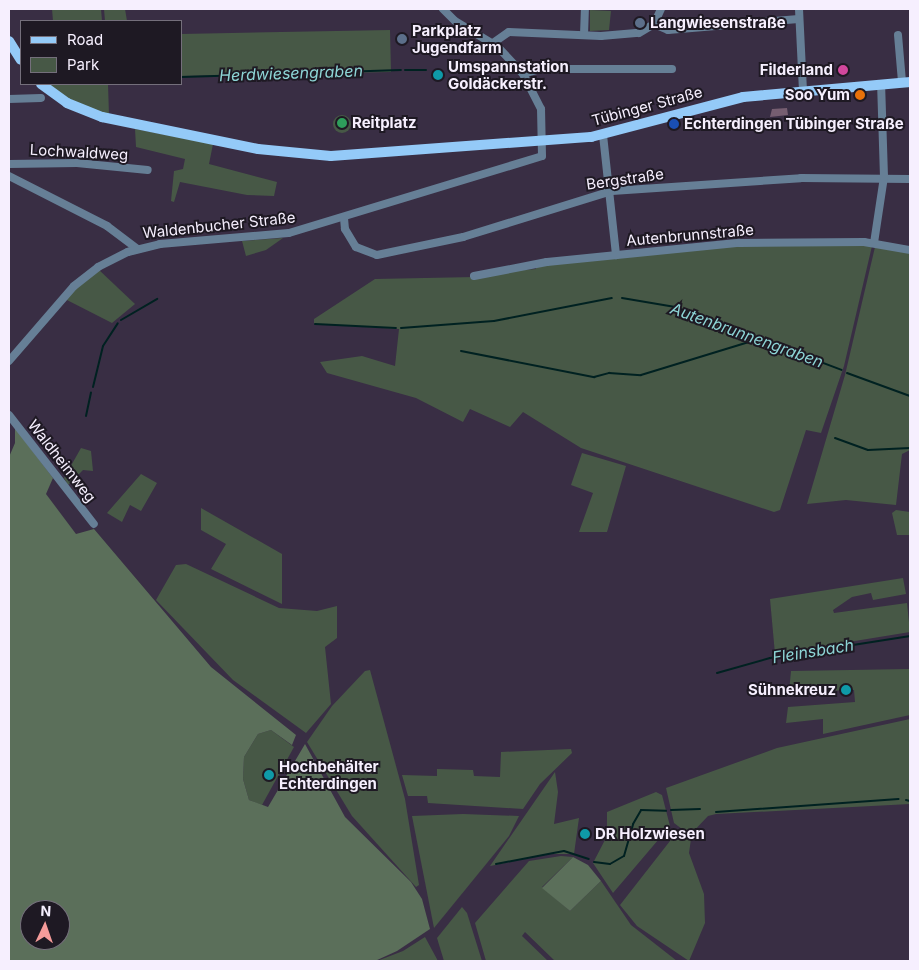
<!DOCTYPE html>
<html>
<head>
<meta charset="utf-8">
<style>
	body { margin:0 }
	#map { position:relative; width:919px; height:970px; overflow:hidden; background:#392e44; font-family:Inter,sans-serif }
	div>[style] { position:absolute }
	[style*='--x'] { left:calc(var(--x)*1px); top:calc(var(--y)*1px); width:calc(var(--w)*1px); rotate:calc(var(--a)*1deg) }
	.green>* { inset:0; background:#475846 }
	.round { border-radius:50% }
	.forest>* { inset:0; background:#5b6f5a }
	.stream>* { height:2px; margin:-1px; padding:0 1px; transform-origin:1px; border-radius:1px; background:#002121 }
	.building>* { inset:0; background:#765e71 }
	.minor>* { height:8px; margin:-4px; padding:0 4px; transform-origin:4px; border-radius:4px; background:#667f96 }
	.major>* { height:10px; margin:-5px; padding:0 5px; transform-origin:5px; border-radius:5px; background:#94caf8 }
	.dots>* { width:14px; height:14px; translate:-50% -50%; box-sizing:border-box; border:2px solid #1e1923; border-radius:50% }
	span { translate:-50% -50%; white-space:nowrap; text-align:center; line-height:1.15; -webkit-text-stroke:4px #1e1923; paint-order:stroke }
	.poi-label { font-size:15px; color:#f6effe; font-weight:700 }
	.left { translate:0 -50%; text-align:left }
	.right { translate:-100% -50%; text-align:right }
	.street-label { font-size:15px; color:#f6effe }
	.water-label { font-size:16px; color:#8dd4d5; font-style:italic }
	.frame { position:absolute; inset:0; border:10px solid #f6effe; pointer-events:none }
	.legend { position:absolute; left:20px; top:20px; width:162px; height:65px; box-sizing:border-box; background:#1e1923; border:1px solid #746f7b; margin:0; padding:6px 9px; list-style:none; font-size:15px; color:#f6effe }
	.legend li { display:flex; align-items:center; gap:10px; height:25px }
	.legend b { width:25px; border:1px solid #746f7b }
	.north { position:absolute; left:20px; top:900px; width:50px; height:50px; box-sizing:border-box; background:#1e1923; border:1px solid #746f7b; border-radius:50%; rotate:3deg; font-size:14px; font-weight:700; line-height:20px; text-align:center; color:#f6effe }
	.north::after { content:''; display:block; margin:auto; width:18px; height:22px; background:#f59b9a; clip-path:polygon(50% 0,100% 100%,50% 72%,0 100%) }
</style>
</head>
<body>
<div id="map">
	<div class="green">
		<div style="clip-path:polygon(52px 9px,101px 9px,102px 21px,53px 21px)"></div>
		<div style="clip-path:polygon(104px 9px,125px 9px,127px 21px,105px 21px)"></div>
		<div style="clip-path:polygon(590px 10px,611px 11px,609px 30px,590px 31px)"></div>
		<div style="clip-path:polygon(390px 30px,391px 72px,181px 76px,181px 34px)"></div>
		<div style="clip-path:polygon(48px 84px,108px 84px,109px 115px,76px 104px)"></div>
		<div class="round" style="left:333px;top:115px;width:18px;height:18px"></div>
		<div style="clip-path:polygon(135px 129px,213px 144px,209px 164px,277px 182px,274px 196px,247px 195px,180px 182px,174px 202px,171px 201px,174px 171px,183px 169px,185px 159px,136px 147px)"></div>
		<div style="clip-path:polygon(283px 238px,266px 250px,246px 256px,242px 241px)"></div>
		<div style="clip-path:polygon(822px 244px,872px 246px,844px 366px,821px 433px,806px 430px,780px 510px,774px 512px,581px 448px,523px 412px,510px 427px,470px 409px,463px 422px,416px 398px,327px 373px,320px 362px,362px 356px,395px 366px,399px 329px,314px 324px,314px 319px,375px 279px,475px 277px,523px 267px,524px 270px,536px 269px,536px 265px,749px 245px)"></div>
		<div style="clip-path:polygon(875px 247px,910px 252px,910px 450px,902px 454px,896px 505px,846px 500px,807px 504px,845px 375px)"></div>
		<div style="clip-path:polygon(98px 269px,135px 304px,112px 323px,63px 298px)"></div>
		<div style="clip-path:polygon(81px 448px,91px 451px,93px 471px,83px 470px,68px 485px,64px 478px)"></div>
		<div style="clip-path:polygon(582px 453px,626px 466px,607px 532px,579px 532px,593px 493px,571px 485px)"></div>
		<div style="clip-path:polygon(141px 474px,157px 483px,141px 511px,130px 505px,122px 522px,107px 513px)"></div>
		<div style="clip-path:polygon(201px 508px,282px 554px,282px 604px,211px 569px,226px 544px,201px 530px)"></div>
		<div style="clip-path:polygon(896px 510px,910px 512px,910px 535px,897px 535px,892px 513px)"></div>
		<div style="clip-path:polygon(186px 564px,279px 608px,317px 611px,337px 606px,337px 638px,325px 647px,331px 704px,306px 733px,233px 680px,156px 600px,176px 565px)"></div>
		<div style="clip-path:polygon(903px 578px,906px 594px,873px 600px,871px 593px,852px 597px,833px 610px,834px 613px,907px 603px,910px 632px,775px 654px,770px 599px)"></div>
		<div style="clip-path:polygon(910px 669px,910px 715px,823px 734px,823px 719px,786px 723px,788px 707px,855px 702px,854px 690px,789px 692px,791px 671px)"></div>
		<div style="clip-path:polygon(370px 670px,405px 799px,419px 885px,416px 887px,352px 816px,307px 742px,332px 706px,365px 671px)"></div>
		<div style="clip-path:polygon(910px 719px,910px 804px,716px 814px,708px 816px,690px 835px,674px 823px,666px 788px,777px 748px)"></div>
		<div style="clip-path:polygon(271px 730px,294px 747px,262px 805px,249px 800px,243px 779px,244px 757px,258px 734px)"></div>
		<div style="clip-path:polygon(571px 749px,572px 753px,540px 784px,523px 809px,428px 803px,427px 796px,408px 796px,402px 775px,437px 776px,437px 769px,473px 770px,474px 776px,500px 777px,501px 752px)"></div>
		<div style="clip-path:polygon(555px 772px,558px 792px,554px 824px,579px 818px,574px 854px,549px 854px,490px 866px)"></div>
		<div style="clip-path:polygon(656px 792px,662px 795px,670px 826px,613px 893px,593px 863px,607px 836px,607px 812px)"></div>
		<div style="clip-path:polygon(463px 814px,519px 816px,509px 836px,434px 928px,412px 816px)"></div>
		<div style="clip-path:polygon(677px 832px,691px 839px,689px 853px,704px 894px,705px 923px,689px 961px,637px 926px,620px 905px)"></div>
		<div style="clip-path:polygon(561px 856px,573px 857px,542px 887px,570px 911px,601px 881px,631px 925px,677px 961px,555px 961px,525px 932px,522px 936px,548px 961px,486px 961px,475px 923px,529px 861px)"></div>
		<div style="clip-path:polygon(462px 907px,467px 913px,482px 961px,444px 961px,437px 938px)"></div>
		<div style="clip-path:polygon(425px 937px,438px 961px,377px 961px,403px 951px)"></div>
	</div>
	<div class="forest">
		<div style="clip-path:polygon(evenodd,15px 428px,53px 478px,46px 494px,76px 534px,94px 529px,211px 667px,296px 735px,292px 745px,271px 730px,258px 734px,244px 757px,243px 779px,249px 800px,268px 807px,305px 744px,345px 817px,411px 882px,422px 899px,430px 929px,397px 951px,375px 961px,9px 961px,9px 457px,15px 443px,15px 428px,30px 910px,60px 910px,60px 940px,30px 940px,30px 910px)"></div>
		<div style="clip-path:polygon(573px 857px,588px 865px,601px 881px,570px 911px,542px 888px)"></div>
	</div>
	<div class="stream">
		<div style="--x:405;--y:70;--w:21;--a:0"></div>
		<div style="--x:181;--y:77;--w:220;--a:-1.8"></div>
		<div style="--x:622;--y:298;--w:54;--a:9.6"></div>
		<div style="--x:675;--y:307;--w:178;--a:20.7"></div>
		<div style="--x:121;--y:320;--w:42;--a:-30.3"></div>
		<div style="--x:315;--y:324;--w:81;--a:2.8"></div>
		<div style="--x:401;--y:328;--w:93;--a:-4.3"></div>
		<div style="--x:494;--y:321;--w:120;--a:-11"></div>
		<div style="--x:461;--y:351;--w:136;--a:11.1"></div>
		<div style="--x:594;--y:377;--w:16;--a:-15"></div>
		<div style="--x:609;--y:373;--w:32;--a:4"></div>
		<div style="--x:641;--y:375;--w:123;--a:-17"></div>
		<div style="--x:847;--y:373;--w:67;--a:20.1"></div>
		<div style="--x:93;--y:387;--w:42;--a:-76.3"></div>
		<div style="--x:103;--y:346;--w:27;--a:-57"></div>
		<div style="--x:86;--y:416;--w:24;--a:-78"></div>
		<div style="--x:835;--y:438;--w:35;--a:20"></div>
		<div style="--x:868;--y:450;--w:42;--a:-2.7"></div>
		<div style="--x:717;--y:673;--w:55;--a:-15.8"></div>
		<div style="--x:770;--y:658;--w:142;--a:-8.9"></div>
		<div style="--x:906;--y:800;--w:4;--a:14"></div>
		<div style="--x:671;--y:810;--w:29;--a:-2"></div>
		<div style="--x:716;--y:812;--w:183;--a:-4.1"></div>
		<div style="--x:594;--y:862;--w:16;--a:7"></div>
		<div style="--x:610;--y:864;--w:16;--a:-30"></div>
		<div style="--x:624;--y:856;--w:33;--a:-74"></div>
		<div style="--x:633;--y:824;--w:16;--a:-60"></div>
		<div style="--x:641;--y:810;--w:25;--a:2"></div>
		<div style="--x:496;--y:864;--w:69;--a:-10.8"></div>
		<div style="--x:564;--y:851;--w:26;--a:18"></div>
	</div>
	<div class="building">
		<div style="clip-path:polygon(787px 108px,788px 115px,770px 117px,772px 109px)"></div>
	</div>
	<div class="minor">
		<div style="--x:799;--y:9;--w:82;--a:87.2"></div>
		<div style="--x:654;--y:24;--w:15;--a:23"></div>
		<div style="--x:668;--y:30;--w:131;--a:-4.8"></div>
		<div style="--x:584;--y:35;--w:26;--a:-88"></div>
		<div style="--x:898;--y:35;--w:47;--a:85.1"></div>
		<div style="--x:493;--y:43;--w:19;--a:-35"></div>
		<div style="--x:509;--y:32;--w:92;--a:2.5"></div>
		<div style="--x:601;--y:36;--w:38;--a:-5"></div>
		<div style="--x:639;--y:33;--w:17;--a:-31"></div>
		<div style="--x:654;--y:24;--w:17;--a:-65"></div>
		<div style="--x:523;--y:74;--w:19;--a:-16"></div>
		<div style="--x:541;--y:69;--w:131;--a:0"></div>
		<div style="--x:9;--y:99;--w:32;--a:-2"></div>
		<div style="--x:603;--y:135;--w:121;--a:83.8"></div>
		<div style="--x:9;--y:164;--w:68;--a:-0.8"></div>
		<div style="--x:77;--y:163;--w:71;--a:5.6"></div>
		<div style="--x:9;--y:176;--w:110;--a:27"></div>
		<div style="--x:107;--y:226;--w:38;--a:37"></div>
		<div style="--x:344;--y:218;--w:11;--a:85"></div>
		<div style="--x:345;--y:229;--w:21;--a:59"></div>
		<div style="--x:356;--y:247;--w:22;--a:21"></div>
		<div style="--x:377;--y:255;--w:88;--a:-11.8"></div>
		<div style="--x:463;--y:237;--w:156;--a:-17.2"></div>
		<div style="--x:612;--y:191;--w:189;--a:-3.9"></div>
		<div style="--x:801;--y:178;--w:109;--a:0.5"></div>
		<div style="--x:874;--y:243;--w:67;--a:-81.4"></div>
		<div style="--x:884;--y:177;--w:93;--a:-91.8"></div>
		<div style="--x:474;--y:276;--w:74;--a:-10.9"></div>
		<div style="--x:547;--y:262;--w:193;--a:-5.7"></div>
		<div style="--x:739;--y:243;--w:125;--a:-0.5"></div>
		<div style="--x:864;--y:242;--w:47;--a:9.9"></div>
		<div style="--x:9;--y:361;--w:99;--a:-49.1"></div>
		<div style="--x:74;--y:286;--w:31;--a:-38"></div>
		<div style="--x:98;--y:267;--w:34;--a:-27"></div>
		<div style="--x:128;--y:252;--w:33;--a:-14"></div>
		<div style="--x:160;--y:244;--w:129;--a:-4.9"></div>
		<div style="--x:289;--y:233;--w:264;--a:-16.9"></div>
		<div style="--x:542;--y:156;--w:47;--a:-91.2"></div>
		<div style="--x:541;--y:109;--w:38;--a:-117"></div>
		<div style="--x:524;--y:75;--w:38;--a:-133"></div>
		<div style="--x:498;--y:47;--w:50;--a:-148.8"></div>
		<div style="--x:455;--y:21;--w:17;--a:-135"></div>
		<div style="--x:9;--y:415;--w:138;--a:52.1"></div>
	</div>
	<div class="major">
		<div style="--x:9;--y:41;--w:22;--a:58"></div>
		<div style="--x:41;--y:84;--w:32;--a:36"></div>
		<div style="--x:67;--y:103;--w:38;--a:22"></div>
		<div style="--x:102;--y:117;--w:159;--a:11.6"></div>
		<div style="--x:258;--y:149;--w:73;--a:5.5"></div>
		<div style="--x:331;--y:156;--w:261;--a:-4.2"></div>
		<div style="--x:591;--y:137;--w:157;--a:-14.7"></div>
		<div style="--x:743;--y:97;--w:168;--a:-5.1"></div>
	</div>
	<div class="dots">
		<div style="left:640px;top:23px;background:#5c6f8a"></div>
		<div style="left:402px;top:39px;background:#5c6f8a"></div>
		<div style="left:843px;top:70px;background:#d1479c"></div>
		<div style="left:438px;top:75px;background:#0f9aa8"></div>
		<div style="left:860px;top:95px;background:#e8710a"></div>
		<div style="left:342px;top:123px;background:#2e9e5b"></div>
		<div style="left:674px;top:124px;background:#1a4fb4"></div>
		<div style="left:846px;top:690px;background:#0f9aa8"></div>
		<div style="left:269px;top:775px;background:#0f9aa8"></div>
		<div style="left:585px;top:834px;background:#0f9aa8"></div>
	</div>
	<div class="poi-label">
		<span class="left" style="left:650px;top:23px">Langwiesenstraße</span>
		<span class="left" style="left:412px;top:39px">Parkplatz<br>Jugendfarm</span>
		<span class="left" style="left:448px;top:75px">Umspannstation<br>Goldäckerstr.</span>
		<span class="right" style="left:833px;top:70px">Filderland</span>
		<span class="right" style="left:850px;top:95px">Soo Yum</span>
		<span class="left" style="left:352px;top:123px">Reitplatz</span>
		<span class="left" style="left:684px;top:124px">Echterdingen Tübinger Straße</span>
		<span class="right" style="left:836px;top:690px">Sühnekreuz</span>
		<span class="left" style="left:279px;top:775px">Hochbehälter<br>Echterdingen</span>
		<span class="left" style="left:595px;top:834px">DR Holzwiesen</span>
	</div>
	<div class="street-label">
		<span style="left:647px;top:106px;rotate:-15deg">Tübinger Straße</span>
		<span style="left:79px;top:152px;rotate:3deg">Lochwaldweg</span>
		<span style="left:625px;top:179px;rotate:-8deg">Bergstraße</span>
		<span style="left:219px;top:225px;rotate:-6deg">Waldenbucher Straße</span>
		<span style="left:690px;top:235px;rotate:-5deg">Autenbrunnstraße</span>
		<span style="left:62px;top:461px;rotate:52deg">Waldheimweg</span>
	</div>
	<div class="water-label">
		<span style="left:291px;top:73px;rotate:-2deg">Herdwiesengraben</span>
		<span style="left:747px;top:335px;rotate:20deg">Autenbrunnengraben</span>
		<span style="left:813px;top:651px;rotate:-9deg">Fleinsbach</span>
	</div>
	<div class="frame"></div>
	<ul class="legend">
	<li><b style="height:6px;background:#94caf8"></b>Road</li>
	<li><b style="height:14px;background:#475846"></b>Park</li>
	</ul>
	<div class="north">N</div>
</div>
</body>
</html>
